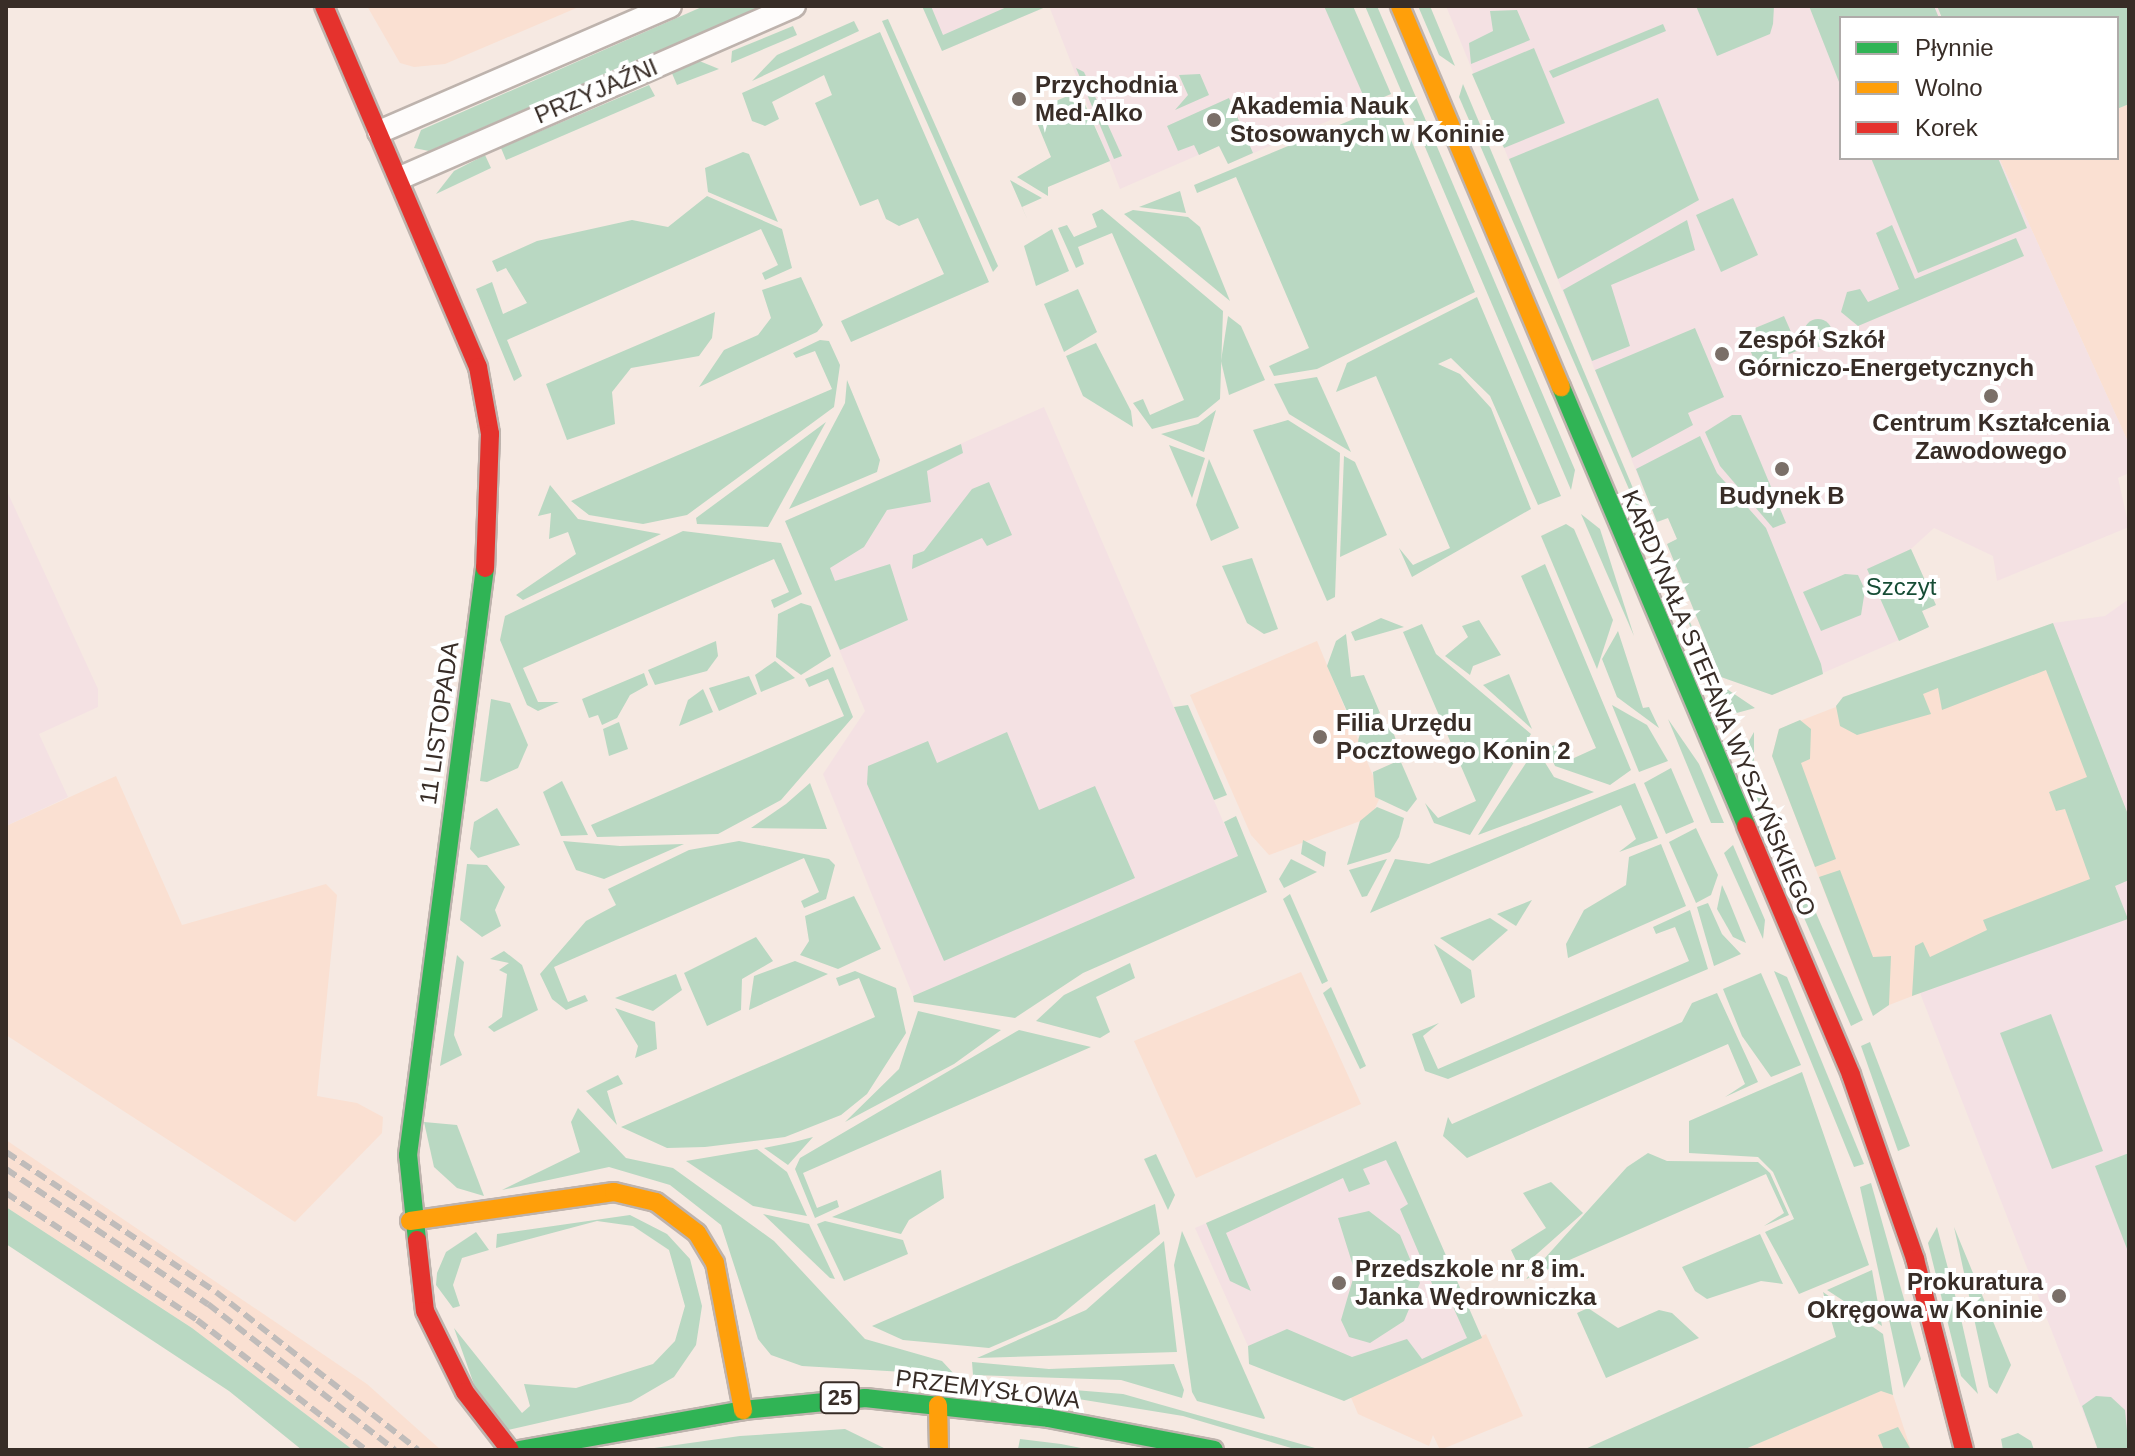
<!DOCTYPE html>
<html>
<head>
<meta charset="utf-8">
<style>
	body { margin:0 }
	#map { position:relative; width:2135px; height:1456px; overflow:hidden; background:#f6e9e2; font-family:Helvetica,sans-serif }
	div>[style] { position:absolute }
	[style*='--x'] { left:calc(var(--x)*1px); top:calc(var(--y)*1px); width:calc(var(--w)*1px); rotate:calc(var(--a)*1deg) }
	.built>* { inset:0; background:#fae0d2 }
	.education>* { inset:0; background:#f4e1e3 }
	.medical>* { inset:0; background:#f4e1e4 }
	.green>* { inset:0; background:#b9d8c2 }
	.round { border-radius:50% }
	.roads { filter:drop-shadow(2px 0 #beb3ad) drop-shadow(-2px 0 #beb3ad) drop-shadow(0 2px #beb3ad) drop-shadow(0 -2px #beb3ad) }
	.street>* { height:22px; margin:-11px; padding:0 11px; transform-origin:11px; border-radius:11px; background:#fefcfb }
	.fast>* { height:18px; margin:-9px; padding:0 9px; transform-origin:9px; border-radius:9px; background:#30b455 }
	.slow>* { height:18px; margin:-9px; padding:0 9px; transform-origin:9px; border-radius:9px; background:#ff9f0a }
	.jam>* { height:18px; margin:-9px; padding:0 9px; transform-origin:9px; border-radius:9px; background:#e5322d }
	.rail>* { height:6px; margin-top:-3px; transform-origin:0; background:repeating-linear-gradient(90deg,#c0bcba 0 12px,transparent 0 18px) }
	.dots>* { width:22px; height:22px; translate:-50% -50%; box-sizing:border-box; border:4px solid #fff; border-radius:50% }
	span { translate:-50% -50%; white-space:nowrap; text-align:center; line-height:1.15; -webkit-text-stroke:8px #fff; paint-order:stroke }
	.shield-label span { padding:2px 6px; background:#fff; border:2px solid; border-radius:6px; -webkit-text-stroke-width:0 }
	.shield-label { font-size:22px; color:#382d27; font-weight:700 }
	.poi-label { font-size:24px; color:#382d27; font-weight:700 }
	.left { translate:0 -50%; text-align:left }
	.right { translate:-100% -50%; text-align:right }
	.street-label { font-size:24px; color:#382d27 }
	.park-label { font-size:24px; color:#164d35 }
	.frame { position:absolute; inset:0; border:8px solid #382d27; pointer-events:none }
	.legend { position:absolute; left:1839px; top:16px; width:280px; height:144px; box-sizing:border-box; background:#fff; border:2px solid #afaba9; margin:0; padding:10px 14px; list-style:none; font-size:24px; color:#382d27 }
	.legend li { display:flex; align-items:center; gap:16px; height:40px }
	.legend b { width:40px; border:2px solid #afaba9 }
</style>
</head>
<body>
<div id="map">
	<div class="built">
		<div style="clip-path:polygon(367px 6px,581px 6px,445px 64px,414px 67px,400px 63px)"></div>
		<div style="clip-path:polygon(2129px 104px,2129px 444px,1999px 158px,2117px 158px,2117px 109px)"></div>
		<div style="clip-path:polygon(2053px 623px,2129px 817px,2129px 880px,1959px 978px,1871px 1012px,1772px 756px,1779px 729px)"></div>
		<div style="clip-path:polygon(1317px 641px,1381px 795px,1371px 817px,1269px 855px,1251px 835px,1190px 695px)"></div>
		<div style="clip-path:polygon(116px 776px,182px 925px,326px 884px,337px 895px,317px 1096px,357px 1103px,383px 1117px,382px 1133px,295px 1222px,6px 1035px,6px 826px)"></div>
		<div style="clip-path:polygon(1301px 972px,1361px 1104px,1196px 1178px,1134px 1041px)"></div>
		<div style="clip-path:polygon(6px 1140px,367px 1384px,441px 1450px,353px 1450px,192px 1328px,6px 1207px)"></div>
		<div style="clip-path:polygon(1486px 1334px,1523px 1416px,1440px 1450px,1433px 1435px,1429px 1446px,1358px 1414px,1350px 1395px)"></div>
		<div style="clip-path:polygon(1882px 1390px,1893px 1395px,1911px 1450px,1743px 1450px)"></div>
	</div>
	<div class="education">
		<div style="clip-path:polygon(922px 6px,1048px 6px,942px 51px)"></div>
		<div style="clip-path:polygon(1049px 6px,1353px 6px,1391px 94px,1228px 164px,1219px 146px,1120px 189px)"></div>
		<div style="clip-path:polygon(1446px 6px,1937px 6px,1941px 18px,1841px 18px,1841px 158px,1999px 158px,2129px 444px,2129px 473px,2118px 478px,2129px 527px,1997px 581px,1993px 556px,1934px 528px,1911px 549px,1936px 605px,1922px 611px,1929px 627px,1772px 695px,1721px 677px,1667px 544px,1677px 539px,1668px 518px,1657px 522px)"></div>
		<div style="clip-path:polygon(1044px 407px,1238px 856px,913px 996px,823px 774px,865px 711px,785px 521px)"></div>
		<div style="clip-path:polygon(6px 489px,98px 689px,98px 707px,39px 734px,68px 797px,6px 826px)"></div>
		<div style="clip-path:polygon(1396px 1141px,1482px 1338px,1349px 1388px,1248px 1346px,1195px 1228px)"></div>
	</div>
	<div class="medical">
		<div style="clip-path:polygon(2129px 599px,2129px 817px,2053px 623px,2105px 616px)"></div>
		<div style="clip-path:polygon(2129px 880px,2129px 1450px,2098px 1450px,1920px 993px,2127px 919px,2115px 885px)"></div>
	</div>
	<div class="green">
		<div style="clip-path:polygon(704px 6px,762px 6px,429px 151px,414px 148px,421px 130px)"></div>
		<div style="clip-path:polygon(922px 6px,931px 6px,943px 35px,1009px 6px,1048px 6px,942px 51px)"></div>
		<div style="clip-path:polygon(1324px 6px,1353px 6px,1391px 94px,1367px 104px)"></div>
		<div style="clip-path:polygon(1365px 6px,1377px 6px,1575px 470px,1571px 490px)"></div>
		<div style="clip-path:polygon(1418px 6px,1430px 6px,1455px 66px,1439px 55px)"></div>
		<div style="clip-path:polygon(1696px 6px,1774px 6px,1773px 24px,1770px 34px,1717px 56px)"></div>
		<div style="clip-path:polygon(1809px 6px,1934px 6px,1939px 18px,1841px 18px,1841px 87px)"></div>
		<div style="clip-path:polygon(1937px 6px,2129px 6px,2129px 104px,2117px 109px,2117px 18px,1942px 18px)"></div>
		<div style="clip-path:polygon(1517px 10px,1530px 40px,1471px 64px,1469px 43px,1493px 31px,1490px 11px)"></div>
		<div style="clip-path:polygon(888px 19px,998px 266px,993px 272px,882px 21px)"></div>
		<div style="clip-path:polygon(854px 21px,859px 31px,752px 81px,777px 55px)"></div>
		<div style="clip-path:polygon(1663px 24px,1666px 31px,1553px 78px,1549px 71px)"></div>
		<div style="clip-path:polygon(793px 26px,797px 35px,731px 63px,732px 51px)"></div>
		<div style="clip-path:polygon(880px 32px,989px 282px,851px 342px,841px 321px,944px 274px,918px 218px,899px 226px,886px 219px,878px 199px,860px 206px,815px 103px,832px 95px,824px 75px,772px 102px,779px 119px,765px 126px,752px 121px,742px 93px)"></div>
		<div style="clip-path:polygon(1534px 48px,1565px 123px,1504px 148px,1472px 74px)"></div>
		<div style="clip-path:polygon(697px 60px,719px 69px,677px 85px,671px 71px)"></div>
		<div style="clip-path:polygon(1076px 68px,1084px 72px,1122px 156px,1114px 159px)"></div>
		<div style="clip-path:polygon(1200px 74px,1209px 95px,1175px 110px,1188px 95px,1179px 75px)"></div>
		<div style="clip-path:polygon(1463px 84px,1651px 531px,1648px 533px,1459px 97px)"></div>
		<div style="clip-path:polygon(649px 85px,655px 96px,506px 160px,501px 148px)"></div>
		<div style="clip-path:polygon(1070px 95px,1074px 103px,1083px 100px,1110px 161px,1048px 187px,1048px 196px,1017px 177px,1051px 157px,1037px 123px,1055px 115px,1051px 103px)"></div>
		<div style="clip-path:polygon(1229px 98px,1253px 153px,1228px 164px,1219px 146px,1199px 155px,1194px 145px,1178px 151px,1167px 126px)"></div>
		<div style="clip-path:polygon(1658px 98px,1699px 200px,1558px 279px,1509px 159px)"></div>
		<div style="clip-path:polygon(1395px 102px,1475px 292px,1317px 369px,1274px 376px,1269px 366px,1309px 348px,1236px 177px,1197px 193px,1194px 185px)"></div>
		<div style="clip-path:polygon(743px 152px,749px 154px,778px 222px,708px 192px,705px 168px)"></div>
		<div style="clip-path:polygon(485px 155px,491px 168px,436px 194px,454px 171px)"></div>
		<div style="clip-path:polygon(1871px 158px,1998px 158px,2027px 228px,1918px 273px)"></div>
		<div style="clip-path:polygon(1010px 180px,1042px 198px,1022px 207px,1028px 221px)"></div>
		<div style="clip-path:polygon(1180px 191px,1186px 213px,1139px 207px)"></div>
		<div style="clip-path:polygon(707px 196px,782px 229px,792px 268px,765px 280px,762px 273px,778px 265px,761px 229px,507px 340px,522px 376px,514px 381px,476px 289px,492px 282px,503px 314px,527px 303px,506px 268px,497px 272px,492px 261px,537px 241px,632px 220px,668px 227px)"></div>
		<div style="clip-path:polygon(1733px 198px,1758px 255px,1721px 272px,1696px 215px)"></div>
		<div style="clip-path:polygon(1102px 209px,1223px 311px,1220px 399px,1198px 417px,1152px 429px,1133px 403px,1143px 399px,1150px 415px,1184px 400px,1112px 233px,1078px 247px,1084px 264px,1076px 268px,1058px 228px,1067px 225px,1074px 237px,1097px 227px,1092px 214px)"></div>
		<div style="clip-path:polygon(1133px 210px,1188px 217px,1200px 227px,1230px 301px,1124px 214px)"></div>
		<div style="clip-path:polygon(1687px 220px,1695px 250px,1611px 285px,1630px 346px,1592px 361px,1563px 290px)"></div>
		<div style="clip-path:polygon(1892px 225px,1915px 279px,2016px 238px,2024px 256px,1858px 326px,1841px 312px,1847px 292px,1860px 289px,1868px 302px,1899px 289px,1876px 233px)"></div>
		<div style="clip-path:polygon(1052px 229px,1069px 271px,1036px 286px,1024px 246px)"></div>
		<div style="clip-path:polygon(801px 277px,823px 325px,817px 332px,699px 387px,724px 350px,758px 335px,771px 318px,762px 290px)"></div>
		<div style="clip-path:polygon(1078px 289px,1097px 332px,1064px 352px,1044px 304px)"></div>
		<div style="clip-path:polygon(1477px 297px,1561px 496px,1538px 505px,1490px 396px,1451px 358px,1438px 364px,1460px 374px,1491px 408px,1531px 509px,1412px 577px,1399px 548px,1413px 565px,1450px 548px,1376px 376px,1336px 392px,1347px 363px)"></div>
		<div style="clip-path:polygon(715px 312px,712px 338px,699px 356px,631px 368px,612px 392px,615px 424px,567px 440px,546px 384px)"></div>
		<div style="clip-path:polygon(1228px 316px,1241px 326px,1265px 380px,1229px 395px,1221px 361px)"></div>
		<div style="clip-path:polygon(1784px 316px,1799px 350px,1768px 363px,1773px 374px,1762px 379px,1743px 333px)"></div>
		<div class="round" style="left:1804px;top:319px;width:28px;height:28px"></div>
		<div style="clip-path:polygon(1695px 328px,1724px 397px,1688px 413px,1693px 425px,1632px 458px,1595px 370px)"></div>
		<div style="clip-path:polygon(820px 340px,829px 341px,840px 365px,834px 407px,687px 515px,643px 524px,589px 515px,571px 501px,832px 389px,815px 351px,796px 358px,793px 353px)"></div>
		<div style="clip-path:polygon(1096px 343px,1131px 411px,1133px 427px,1083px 396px,1066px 356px)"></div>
		<div style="clip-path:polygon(1317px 377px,1351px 452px,1289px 414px,1274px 384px)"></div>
		<div style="clip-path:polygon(847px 380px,880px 460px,877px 472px,789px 509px,845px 403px)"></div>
		<div style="clip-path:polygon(1216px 410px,1204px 452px,1161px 434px,1198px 424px)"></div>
		<div style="clip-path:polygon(1732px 415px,1741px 415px,1786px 523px,1773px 528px,1720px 466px,1705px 432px)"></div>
		<div style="clip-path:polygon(1288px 420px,1340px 453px,1335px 597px,1327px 601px,1253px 430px)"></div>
		<div style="clip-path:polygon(826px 422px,768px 527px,697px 524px,696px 518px)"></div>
		<div style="clip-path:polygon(1700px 436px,1717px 473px,1766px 528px,1821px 664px,1823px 674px,1772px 695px,1721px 677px,1667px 544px,1677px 539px,1668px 518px,1657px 522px,1636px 469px)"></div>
		<div style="clip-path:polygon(961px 444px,963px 453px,927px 471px,931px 502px,887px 510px,864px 547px,830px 568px,835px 581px,890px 564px,908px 620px,840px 650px,785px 521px)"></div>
		<div style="clip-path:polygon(1169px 445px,1205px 458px,1192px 498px)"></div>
		<div style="clip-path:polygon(1344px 456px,1355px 462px,1387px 535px,1340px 557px)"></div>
		<div style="clip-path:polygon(1209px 459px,1239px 528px,1211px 541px,1196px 505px)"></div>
		<div style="clip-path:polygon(989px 482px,1012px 535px,987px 546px,982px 538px,912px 569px,913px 555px,924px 551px,972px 489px)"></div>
		<div style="clip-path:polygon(550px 485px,578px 519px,661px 534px,523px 600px,516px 595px,576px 554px,568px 532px,549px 539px,551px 513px,538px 516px)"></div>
		<div style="clip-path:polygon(1581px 514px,1600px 529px,1634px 636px)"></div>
		<div style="clip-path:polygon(1566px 524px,1574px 529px,1613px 620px,1597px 669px,1541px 536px)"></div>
		<div style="clip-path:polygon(683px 531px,781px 543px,802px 594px,774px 608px,771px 600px,789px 592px,774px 559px,523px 668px,538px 702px,559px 702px,538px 711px,527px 705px,500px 640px,505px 616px)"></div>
		<div style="clip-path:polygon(1911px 549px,1936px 605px,1922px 611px,1929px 627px,1899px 641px,1867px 569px)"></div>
		<div style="clip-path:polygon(1252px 558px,1278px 629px,1264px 634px,1247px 623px,1222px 566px)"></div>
		<div style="clip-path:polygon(1545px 564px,1631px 770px,1610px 785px,1555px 766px,1547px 748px,1555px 745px,1563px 763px,1596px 748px,1521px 576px)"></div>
		<div style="clip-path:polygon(1845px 574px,1858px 575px,1865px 590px,1861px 615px,1821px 631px,1803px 592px)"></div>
		<div style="clip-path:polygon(801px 603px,811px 606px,831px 656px,801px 675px,776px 657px,778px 614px)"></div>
		<div style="clip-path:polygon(1684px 608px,1715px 681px,1755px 708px,1733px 714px,1716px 706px)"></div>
		<div style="clip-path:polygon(1381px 618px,1404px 627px,1355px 641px,1351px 632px)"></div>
		<div style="clip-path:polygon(1479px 620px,1501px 655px,1473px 666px,1470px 675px,1445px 656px,1468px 637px,1462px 626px)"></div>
		<div style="clip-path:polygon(2053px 623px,2129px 817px,2129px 880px,2115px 886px,2128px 919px,1912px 996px,1915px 946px,1923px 942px,1930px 957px,1987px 930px,1983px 920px,2090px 879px,2065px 809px,2056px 811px,2049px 792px,2087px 777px,2046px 670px,1942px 710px,1938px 688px,1923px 694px,1931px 714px,1857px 735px,1840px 726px,1836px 706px,1843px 697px)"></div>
		<div style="clip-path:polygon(1422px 624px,1436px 654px,1531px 734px,1470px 835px,1434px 823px,1425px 803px,1438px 818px,1476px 801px,1403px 632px)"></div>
		<div style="clip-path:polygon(1618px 631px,1643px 708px,1649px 707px,1659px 728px,1617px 697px,1602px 659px)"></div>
		<div style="clip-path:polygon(1346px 634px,1351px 677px,1364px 675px,1380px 713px,1353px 725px,1327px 666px,1336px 641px)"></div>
		<div style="clip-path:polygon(716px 641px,718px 656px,707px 671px,655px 685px,648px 670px)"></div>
		<div style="clip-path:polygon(775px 661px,795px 678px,761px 692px,755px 675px)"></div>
		<div style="clip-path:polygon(833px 667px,853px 717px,781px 800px,718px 834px,597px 837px,591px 825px,844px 716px,828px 679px,809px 687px,805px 679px)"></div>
		<div style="clip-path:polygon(644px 673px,648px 685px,630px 695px,617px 718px,602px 725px,598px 715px,589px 718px,582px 699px)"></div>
		<div style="clip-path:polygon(1509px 674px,1532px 729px,1483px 685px)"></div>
		<div style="clip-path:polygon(749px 676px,757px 694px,719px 711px,709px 688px)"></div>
		<div style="clip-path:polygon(703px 689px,713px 712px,679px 726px,688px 700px)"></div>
		<div style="clip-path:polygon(491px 699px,510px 703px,528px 745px,518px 768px,487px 782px,480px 781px)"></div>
		<div style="clip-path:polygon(1188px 705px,1227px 795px,1214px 800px,1174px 707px)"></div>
		<div style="clip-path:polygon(1612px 705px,1647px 725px,1668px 761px,1639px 772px)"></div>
		<div style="clip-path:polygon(1668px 719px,1699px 764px,1724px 823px,1711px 823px)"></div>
		<div style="clip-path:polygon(1800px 720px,1811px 729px,1810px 759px,1801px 763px,1836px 859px,1815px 867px,1772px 756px,1779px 729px)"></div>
		<div style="clip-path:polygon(619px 722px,628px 749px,609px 756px,603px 729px)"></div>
		<div class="round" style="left:1358px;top:724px;width:38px;height:38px"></div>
		<div style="clip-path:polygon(1007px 732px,1039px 810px,1095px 786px,1135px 878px,944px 961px,867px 784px,868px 766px,928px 741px,937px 763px)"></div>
		<div style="clip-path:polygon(1754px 732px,1754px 769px,1769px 803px,1757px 808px,1740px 757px)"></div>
		<div style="clip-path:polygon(1536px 748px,1554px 777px,1594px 792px,1478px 835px)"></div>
		<div style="clip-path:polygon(1400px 760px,1417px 799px,1407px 812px,1375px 797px,1373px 772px)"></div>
		<div style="clip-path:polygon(1671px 768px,1694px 822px,1666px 834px,1644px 783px)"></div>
		<div style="clip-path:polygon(562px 781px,588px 835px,561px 836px,543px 792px)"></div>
		<div style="clip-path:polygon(810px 783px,827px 829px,751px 828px,786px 804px)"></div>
		<div style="clip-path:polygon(1635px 783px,1658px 838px,1619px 852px,1636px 839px,1621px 805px,1370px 913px,1395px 859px,1429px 864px)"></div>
		<div style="clip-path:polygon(1377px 807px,1404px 818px,1399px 837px,1390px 852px,1347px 865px,1360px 821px)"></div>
		<div style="clip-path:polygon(497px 808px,520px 845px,478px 858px,470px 849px,474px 822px)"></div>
		<div style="clip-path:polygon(1236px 816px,1267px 892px,1083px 973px,1015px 1018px,914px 1002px,913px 996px,1238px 856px,1224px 822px)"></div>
		<div style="clip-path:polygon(1696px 828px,1718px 875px,1711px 895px,1696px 903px,1669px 842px)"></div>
		<div style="clip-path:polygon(1766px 830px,1780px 831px,1863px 1020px,1851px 1026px)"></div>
		<div style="clip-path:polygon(1303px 840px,1326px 852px,1324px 867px,1301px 854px)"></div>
		<div style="clip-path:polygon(563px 841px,620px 846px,684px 844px,604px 879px,576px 870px)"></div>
		<div style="clip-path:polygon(739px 841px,829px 859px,835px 865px,826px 899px,804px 908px,801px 901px,819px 892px,804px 858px,554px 967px,568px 1002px,585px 995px,588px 1001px,566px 1010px,552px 999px,540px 974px,586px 921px,616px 905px,608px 889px,689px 850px)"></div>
		<div style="clip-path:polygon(1661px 844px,1686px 906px,1568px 958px,1566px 944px,1584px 910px,1626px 885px,1629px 857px)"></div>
		<div style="clip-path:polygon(1733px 845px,1765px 920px,1763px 939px,1724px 853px)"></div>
		<div style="clip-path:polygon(1291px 859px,1317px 872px,1284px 888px,1279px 879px)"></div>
		<div style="clip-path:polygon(1387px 859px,1367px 896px,1362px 897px,1349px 870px)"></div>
		<div style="clip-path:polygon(467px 864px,487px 865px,505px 887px,495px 910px,501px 926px,482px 937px,460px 920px)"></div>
		<div style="clip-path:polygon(1840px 870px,1873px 957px,1891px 956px,1889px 1005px,1873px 1016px,1819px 877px)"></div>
		<div style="clip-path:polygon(1722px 885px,1727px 896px,1746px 943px,1733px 937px,1717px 909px)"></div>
		<div style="clip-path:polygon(1290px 894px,1328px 981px,1322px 984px,1283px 899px)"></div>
		<div style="clip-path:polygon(854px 896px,881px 949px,838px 969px,800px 955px,809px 941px,805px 916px)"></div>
		<div style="clip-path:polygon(1532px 900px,1516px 926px,1497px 914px)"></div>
		<div style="clip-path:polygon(1708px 903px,1722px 934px,1741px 954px,1714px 966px,1697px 907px)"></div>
		<div style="clip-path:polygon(1690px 910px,1708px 969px,1448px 1079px,1425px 1071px,1412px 1034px,1439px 1023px,1423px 1036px,1438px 1069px,1689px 961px,1675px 927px,1656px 934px,1653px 927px)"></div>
		<div style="clip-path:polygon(1490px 918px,1508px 930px,1473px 961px,1440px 938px)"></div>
		<div style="clip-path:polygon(756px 937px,773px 961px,742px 979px,741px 1010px,707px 1026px,684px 973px)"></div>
		<div style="clip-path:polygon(1434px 944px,1471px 970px,1475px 997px,1461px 1004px)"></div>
		<div style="clip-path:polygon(504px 951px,522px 965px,538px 1010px,494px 1032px,488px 1027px,502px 1017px,507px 974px,499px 970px,509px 963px,490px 959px)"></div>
		<div style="clip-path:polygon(457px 955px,464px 962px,454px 1035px,462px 1055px,440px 1066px)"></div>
		<div style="clip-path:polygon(795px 961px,828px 974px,749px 1010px,754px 976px)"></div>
		<div style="clip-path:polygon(1130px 963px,1135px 978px,1096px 997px,1110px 1032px,1100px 1038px,1036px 1021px,1064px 995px)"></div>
		<div style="clip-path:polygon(855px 971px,896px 988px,906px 1033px,867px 1094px,841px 1115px,785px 1137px,705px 1147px,667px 1148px,621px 1127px,875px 1017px,859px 978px,839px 986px,836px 978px)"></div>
		<div style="clip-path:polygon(1774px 971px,1787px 977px,1864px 1164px,1854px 1167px)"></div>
		<div style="clip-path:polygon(1761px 973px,1801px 1065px,1771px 1077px,1742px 1036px,1723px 989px)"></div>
		<div style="clip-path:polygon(676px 974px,682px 990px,653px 1011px,615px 998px)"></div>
		<div style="clip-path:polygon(1331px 987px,1366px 1066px,1360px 1069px,1323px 993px)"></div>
		<div style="clip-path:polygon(1717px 993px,1758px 1082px,1725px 1097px,1745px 1084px,1728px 1044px,1467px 1158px,1443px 1136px,1448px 1117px,1452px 1124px,1682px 1022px,1692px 1003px)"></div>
		<div style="clip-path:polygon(615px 1008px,655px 1022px,657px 1049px,635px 1058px,638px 1046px)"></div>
		<div style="clip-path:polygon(918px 1011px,1001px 1030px,954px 1064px,845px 1122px,899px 1069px)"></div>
		<div style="clip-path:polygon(2051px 1014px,2103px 1151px,2052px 1169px,2000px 1033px)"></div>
		<div style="clip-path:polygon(1019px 1030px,1091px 1047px,803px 1173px,817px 1208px,837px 1200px,839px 1207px,815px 1218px,795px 1169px,800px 1158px)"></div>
		<div style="clip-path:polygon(1870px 1042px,1910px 1146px,1898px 1151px,1861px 1046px)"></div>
		<div style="clip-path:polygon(1802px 1072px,1869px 1265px,1799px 1294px,1765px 1232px,1794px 1219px,1773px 1172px,1758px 1157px,1689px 1153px,1689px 1121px)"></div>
		<div style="clip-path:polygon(618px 1075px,623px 1084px,607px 1091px,617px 1125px,586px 1091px)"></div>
		<div style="clip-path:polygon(578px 1108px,626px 1158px,673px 1168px,774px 1241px,865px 1339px,942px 1361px,955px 1375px,802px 1366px,771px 1355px,758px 1339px,721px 1225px,670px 1185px,609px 1167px,502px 1190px,580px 1152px,571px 1122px)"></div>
		<div style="clip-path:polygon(424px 1122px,457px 1125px,484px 1196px,457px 1188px,434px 1167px)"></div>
		<div style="clip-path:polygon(813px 1137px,788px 1165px,764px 1148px,794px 1142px)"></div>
		<div style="clip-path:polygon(1396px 1141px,1482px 1338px,1344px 1401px,1249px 1364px,1248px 1346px,1287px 1329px,1352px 1357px,1407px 1339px,1422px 1359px,1467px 1338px,1445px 1289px,1433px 1286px,1400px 1209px,1408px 1204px,1386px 1160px,1363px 1169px,1370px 1184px,1349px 1192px,1343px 1178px,1226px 1233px,1251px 1291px,1230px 1281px,1206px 1223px)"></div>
		<div style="clip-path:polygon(757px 1149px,787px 1172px,807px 1216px,753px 1206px,686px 1161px)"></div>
		<div style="clip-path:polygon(1648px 1153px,1667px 1161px,1758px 1162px,1770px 1173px,1789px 1215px,1764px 1226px,1784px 1213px,1766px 1174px,1526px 1279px,1627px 1167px)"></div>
		<div style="clip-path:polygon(2129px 1153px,2129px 1254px,2095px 1166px)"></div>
		<div style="clip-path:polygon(1156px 1154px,1175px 1195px,1168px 1210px,1144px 1159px)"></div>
		<div style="clip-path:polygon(941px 1170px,944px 1198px,909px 1220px,901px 1234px,832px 1217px)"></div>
		<div style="clip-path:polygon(1551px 1182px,1583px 1213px,1520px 1269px,1511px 1250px,1546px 1228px,1523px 1193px)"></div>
		<div style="clip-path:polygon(1871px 1183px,1921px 1359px,1904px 1388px,1860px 1187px)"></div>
		<div style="clip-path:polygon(1155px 1204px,1160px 1234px,1056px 1319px,989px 1348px,903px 1340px,872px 1326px)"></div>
		<div style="clip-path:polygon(6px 1207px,192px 1328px,353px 1450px,302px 1450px,229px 1391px,6px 1244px)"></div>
		<div style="clip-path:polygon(1369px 1211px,1400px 1235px,1420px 1283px,1404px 1321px,1370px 1343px,1349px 1337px,1341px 1320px,1355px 1272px,1338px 1218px)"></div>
		<div style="clip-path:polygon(763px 1214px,809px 1224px,835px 1279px,830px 1278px)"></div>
		<div style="clip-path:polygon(630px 1215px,667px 1234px,690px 1259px,702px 1306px,696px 1345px,674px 1377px,631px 1402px,508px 1430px,476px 1390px,454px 1328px,522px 1413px,530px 1406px,524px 1384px,576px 1388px,653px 1364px,675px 1341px,685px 1306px,669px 1250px,633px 1226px,597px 1221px,496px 1248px,497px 1234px)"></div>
		<div style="clip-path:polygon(825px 1221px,903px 1240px,908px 1254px,844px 1281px,817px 1224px)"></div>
		<div style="clip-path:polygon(1937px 1227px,1959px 1310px,1978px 1394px,1961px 1376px,1928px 1243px)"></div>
		<div style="clip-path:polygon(1954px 1227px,2011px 1365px,1997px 1394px,1989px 1387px)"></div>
		<div style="clip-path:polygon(1182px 1231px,1265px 1418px,1264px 1419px,1197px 1401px,1192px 1392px,1174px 1265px)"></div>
		<div style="clip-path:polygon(476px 1232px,489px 1250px,462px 1258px,453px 1285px,460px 1306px,453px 1308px,436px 1285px,437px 1273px,446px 1252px)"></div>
		<div style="clip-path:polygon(1760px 1234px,1783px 1284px,1761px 1281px,1707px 1299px,1695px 1291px,1682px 1267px)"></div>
		<div style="clip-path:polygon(1164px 1241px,1177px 1352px,977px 1358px,1086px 1310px)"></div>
		<div style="clip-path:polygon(1872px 1270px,1882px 1326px,1827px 1290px)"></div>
		<div style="clip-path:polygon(1823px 1292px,1883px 1334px,1893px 1395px,1881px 1391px,1743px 1450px,1583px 1450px,1836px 1337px)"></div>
		<div style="clip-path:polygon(1588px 1308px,1618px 1328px,1659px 1310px,1672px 1313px,1699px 1338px,1606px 1378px,1577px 1313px)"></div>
		<div style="clip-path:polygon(972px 1362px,1049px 1369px,1174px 1364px,1184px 1390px,1182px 1398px,1121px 1380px,973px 1375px)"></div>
		<div style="clip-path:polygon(1037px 1387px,1123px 1394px,1322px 1450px,1298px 1450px,1183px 1416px,1029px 1391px)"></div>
		<div style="clip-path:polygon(2096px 1396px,2111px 1397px,2125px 1410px,2129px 1450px,2098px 1450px,2082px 1406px)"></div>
		<div style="clip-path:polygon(1898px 1427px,1911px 1450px,1884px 1450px,1878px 1435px)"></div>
		<div style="clip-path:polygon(845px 1429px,888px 1450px,640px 1450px,740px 1436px)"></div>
		<div style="clip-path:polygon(2018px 1433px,2031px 1441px,2034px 1450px,2003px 1450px,2001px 1439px)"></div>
		<div style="clip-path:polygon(1020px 1439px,1061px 1444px,1091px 1450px,1018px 1449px)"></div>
	</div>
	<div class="roads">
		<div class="street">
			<div style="--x:379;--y:132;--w:317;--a:-23.4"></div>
			<div style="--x:400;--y:178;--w:430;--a:-23.6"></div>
		</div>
		<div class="fast">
			<div style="--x:1561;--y:387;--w:476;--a:67.1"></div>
			<div style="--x:417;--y:1240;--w:85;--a:-96"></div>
			<div style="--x:408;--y:1155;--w:592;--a:-82.53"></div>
			<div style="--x:519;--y:1450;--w:228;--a:-10.1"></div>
			<div style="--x:743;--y:1410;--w:123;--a:-5.6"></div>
			<div style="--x:865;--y:1398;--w:184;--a:6.2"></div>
			<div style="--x:1048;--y:1418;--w:169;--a:10.9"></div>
		</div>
		<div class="slow">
			<div style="--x:1400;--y:6;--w:414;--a:67.1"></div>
			<div style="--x:410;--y:1221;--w:206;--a:-8.1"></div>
			<div style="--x:614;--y:1192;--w:43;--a:13.4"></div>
			<div style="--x:656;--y:1202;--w:51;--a:37.1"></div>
			<div style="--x:697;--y:1233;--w:35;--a:59"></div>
			<div style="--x:715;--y:1263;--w:150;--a:79.2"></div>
			<div style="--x:938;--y:1405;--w:45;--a:88.7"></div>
		</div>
		<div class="jam">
			<div style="--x:324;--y:6;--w:392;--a:66.9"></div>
			<div style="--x:478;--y:367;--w:68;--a:79.8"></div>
			<div style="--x:490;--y:434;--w:134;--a:92.1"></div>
			<div style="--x:1746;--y:826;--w:270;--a:67.1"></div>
			<div style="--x:1851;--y:1075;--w:195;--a:70.8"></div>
			<div style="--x:1915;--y:1259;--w:197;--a:75.6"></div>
			<div style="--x:417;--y:1240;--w:71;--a:83.6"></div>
			<div style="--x:425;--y:1311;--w:90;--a:63.7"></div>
			<div style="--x:465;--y:1392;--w:73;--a:52.2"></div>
		</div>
	</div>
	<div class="rail">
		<div style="--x:6;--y:1152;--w:252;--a:33.7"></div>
		<div style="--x:216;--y:1292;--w:256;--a:38"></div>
		<div style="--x:6;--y:1169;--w:243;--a:33.8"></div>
		<div style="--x:208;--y:1304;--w:237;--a:38"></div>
		<div style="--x:6;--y:1193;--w:229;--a:33.6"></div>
		<div style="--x:197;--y:1320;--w:213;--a:37.6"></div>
	</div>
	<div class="dots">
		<div style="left:1019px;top:99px;background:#7a6f68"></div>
		<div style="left:1214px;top:120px;background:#7a6f68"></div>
		<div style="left:1722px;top:354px;background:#7a6f68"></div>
		<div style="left:1991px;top:396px;background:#7a6f68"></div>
		<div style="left:1782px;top:469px;background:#7a6f68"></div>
		<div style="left:1320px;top:737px;background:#7a6f68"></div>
		<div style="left:1339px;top:1283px;background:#7a6f68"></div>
		<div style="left:2059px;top:1296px;background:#7a6f68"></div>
	</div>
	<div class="shield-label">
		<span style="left:840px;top:1398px">25</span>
	</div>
	<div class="poi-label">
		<span class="left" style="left:1035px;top:99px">Przychodnia<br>Med-Alko</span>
		<span class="left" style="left:1230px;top:120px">Akademia Nauk<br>Stosowanych w Koninie</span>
		<span class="left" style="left:1738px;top:354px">Zespół Szkół<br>Górniczo-Energetycznych</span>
		<span style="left:1991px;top:437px">Centrum Kształcenia<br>Zawodowego</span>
		<span style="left:1782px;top:496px">Budynek B</span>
		<span class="left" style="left:1336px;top:737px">Filia Urzędu<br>Pocztowego Konin 2</span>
		<span class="left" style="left:1355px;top:1283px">Przedszkole nr 8 im.<br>Janka Wędrowniczka</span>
		<span class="right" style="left:2043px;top:1296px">Prokuratura<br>Okręgowa w Koninie</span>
	</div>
	<div class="street-label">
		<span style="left:596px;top:91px;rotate:-23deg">PRZYJAŹNI</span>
		<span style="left:1719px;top:703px;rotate:67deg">KARDYNAŁA STEFANA WYSZYŃSKIEGO</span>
		<span style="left:439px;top:723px;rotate:-82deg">11 LISTOPADA</span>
		<span style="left:988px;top:1389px;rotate:7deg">PRZEMYSŁOWA</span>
	</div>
	<div class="park-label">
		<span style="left:1901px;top:587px">Szczyt</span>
	</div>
	<div class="frame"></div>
	<ul class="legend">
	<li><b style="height:10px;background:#30b455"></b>Płynnie</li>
	<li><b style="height:10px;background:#ff9f0a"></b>Wolno</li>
	<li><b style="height:10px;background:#e5322d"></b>Korek</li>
	</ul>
</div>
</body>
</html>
